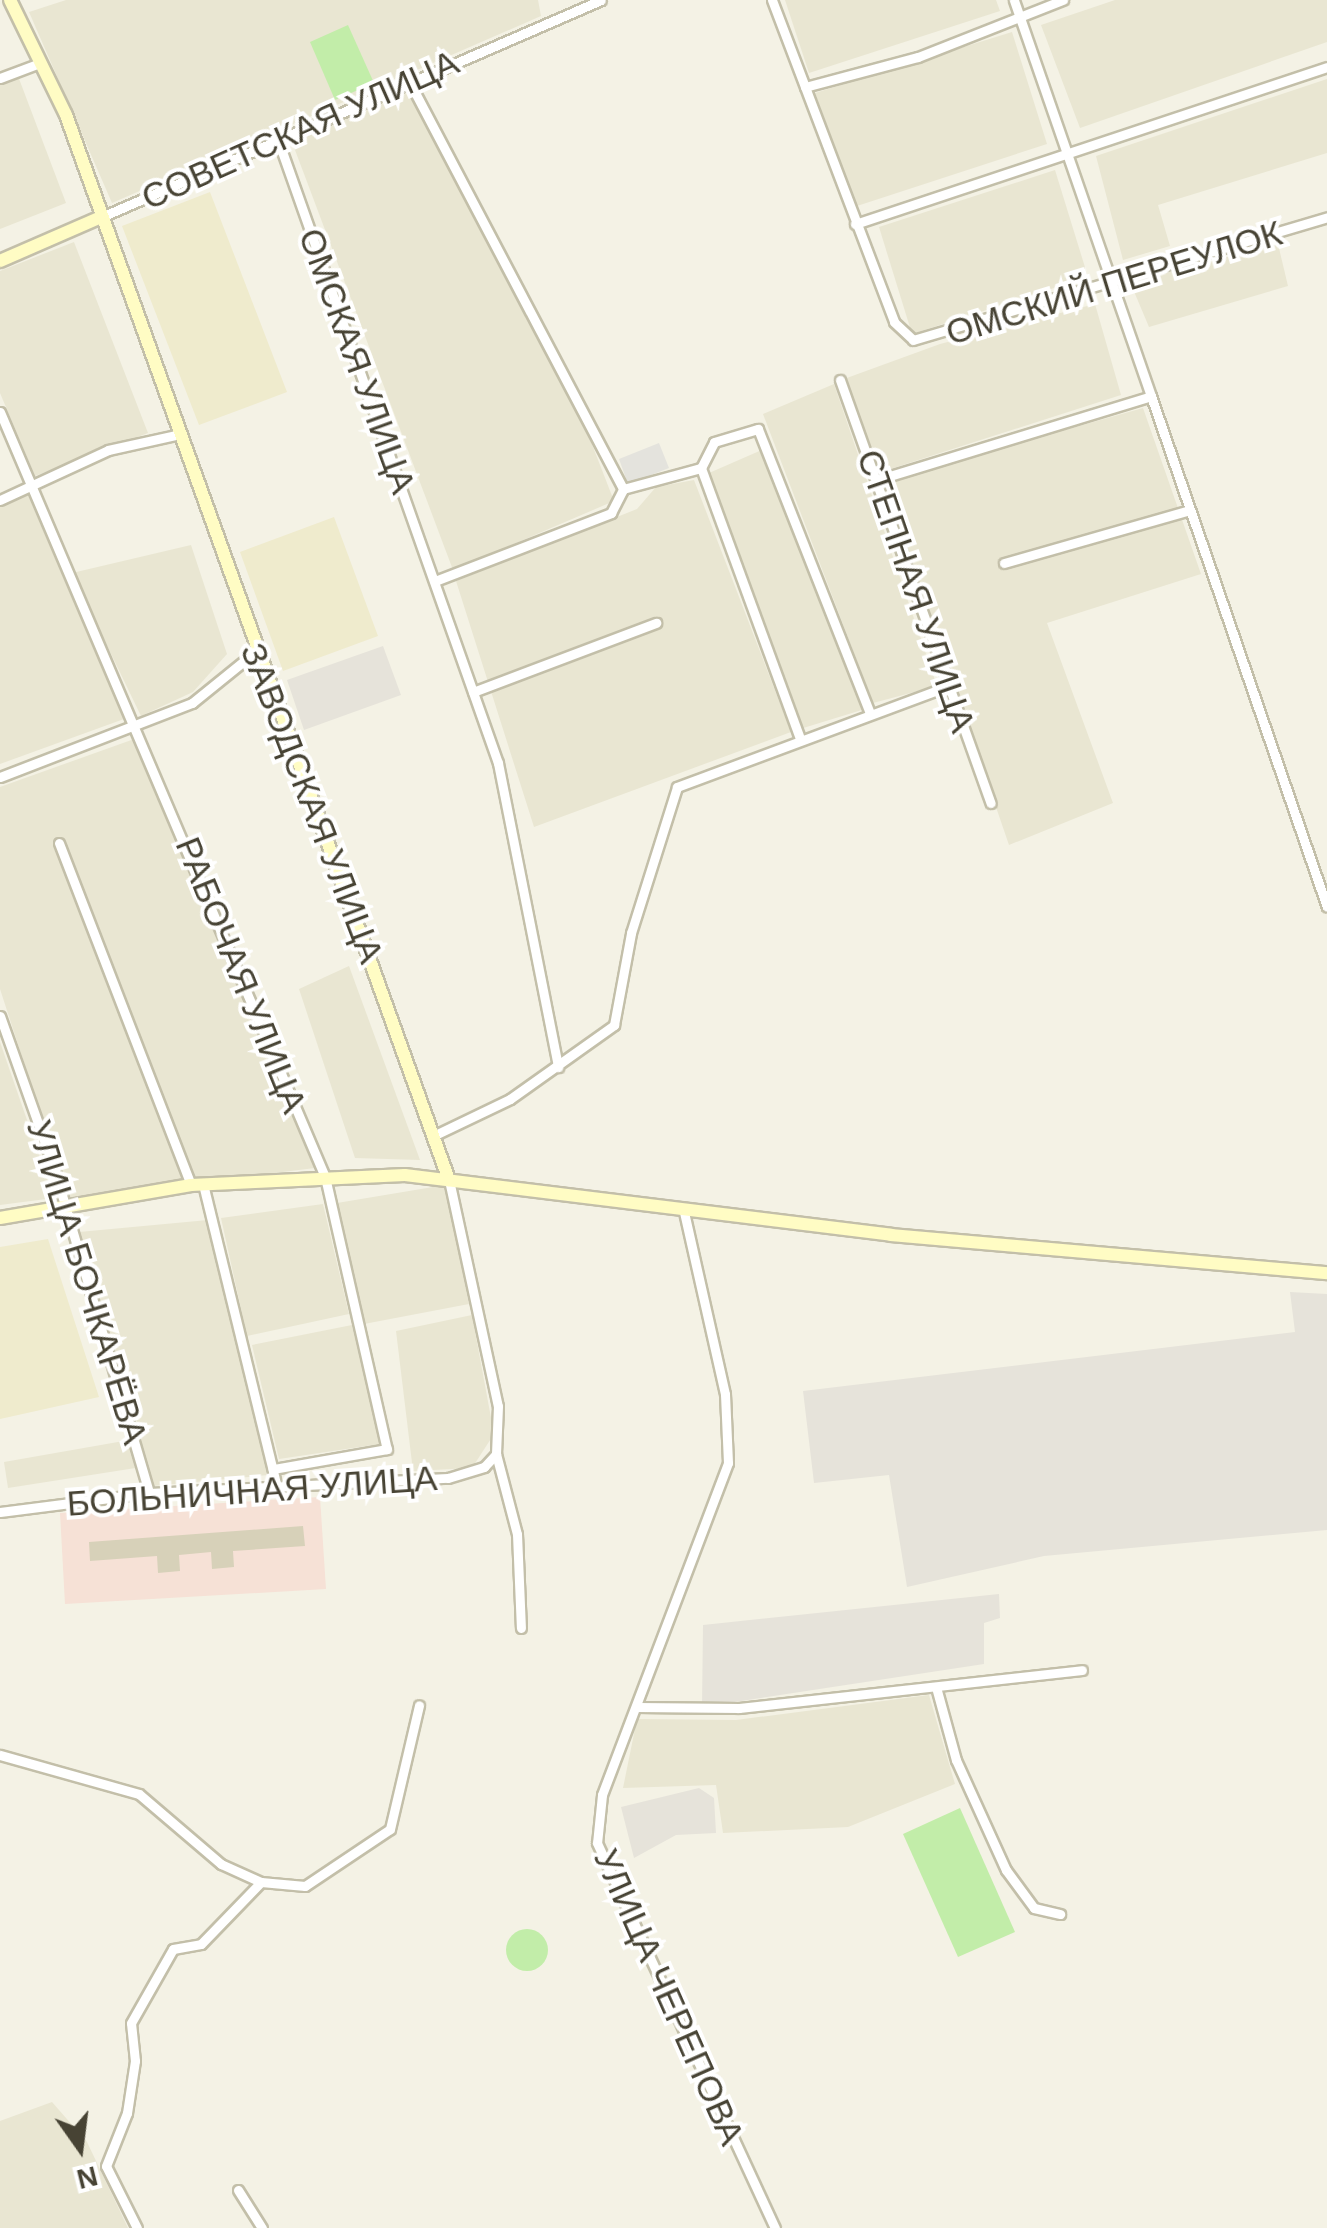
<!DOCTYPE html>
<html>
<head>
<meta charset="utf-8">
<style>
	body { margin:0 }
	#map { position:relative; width:1327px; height:2228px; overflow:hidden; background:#f4f2e5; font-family:Arial,sans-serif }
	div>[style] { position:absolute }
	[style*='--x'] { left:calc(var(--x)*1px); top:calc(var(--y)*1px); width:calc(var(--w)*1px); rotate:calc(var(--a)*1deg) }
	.residential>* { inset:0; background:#e9e6d2 }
	.industrial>* { inset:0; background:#e6e3da }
	.education>* { inset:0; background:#efebcd }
	.medical>* { inset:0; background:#f6e1d6 }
	.green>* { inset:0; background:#c2eda9 }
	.round { border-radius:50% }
	.parking>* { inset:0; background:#e4e3dd }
	.building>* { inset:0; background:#d7d1b9 }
	.roads { filter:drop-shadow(2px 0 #c3bfa9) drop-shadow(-2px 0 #c3bfa9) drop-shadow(0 2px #c3bfa9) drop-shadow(0 -2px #c3bfa9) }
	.street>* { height:9px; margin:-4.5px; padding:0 4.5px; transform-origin:4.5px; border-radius:4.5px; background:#fff }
	.secondary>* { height:12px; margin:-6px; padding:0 6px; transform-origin:6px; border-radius:6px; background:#fffcc4 }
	span { translate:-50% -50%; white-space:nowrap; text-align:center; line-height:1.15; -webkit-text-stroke:8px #fff; paint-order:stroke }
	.street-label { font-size:35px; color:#474334 }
	.north { position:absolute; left:30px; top:2098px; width:100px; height:100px; -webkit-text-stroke:8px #fff; paint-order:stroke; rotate:166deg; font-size:28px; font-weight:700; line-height:40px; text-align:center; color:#474334 }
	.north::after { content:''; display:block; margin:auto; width:35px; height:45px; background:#474334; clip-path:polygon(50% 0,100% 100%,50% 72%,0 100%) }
</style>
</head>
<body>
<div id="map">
	<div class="residential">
		<div style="clip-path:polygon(66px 0,538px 0,541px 16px,112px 203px,29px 12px)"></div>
		<div style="clip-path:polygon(785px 0,996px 0,1000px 11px,809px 73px)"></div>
		<div style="clip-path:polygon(1115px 0,1327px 0,1327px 42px,1080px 128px,1041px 25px)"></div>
		<div style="clip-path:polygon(1012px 32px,1047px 144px,857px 206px,815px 93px)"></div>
		<div style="clip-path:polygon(18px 76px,66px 203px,0 229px,0 83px)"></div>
		<div style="clip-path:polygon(1327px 79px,1327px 153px,1158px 205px,1170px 246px,1123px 260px,1096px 156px)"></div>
		<div style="clip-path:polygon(407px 88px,581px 416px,614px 501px,453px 570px,292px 142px)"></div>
		<div style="clip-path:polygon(1055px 170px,1088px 277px,912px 334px,879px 227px)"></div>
		<div style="clip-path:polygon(74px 242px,148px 433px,35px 476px,0 393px,0 271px)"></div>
		<div style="clip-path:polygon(1278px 244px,1288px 286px,1149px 327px,1130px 282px)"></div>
		<div style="clip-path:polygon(1095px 304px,1121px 395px,881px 472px,844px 379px,940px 344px)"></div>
		<div style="clip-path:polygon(834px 384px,937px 686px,873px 703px,763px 414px)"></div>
		<div style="clip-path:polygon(1143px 408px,1201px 574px,1047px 623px,1113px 803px,1009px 845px,884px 481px)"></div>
		<div style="clip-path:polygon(764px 449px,865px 709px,800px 729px,709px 473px)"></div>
		<div style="clip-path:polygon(694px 480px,791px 732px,534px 827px,456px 581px,637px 509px,656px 487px)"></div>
		<div style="clip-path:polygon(28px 495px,124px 719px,0 764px,0 507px)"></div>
		<div style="clip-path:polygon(191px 545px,227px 654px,193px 692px,141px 716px,72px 573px)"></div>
		<div style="clip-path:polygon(137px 738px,169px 821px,315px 1168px,68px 1198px,0 989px,0 787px)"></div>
		<div style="clip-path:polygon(349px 966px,420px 1160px,355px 1158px,299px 989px)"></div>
		<div style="clip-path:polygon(0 1042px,54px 1198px,0 1205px)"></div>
		<div style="clip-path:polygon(445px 1185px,469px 1304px,364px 1324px,337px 1203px)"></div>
		<div style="clip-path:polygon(323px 1204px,349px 1314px,247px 1336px,221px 1218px)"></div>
		<div style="clip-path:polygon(208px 1220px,268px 1475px,153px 1486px,79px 1232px)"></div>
		<div style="clip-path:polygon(472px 1315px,494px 1434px,472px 1468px,413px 1471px,396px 1331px)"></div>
		<div style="clip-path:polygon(352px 1325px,380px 1444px,279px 1459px,252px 1345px)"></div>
		<div style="clip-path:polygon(135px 1439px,142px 1467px,8px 1488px,4px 1462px)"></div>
		<div style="clip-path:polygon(929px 1695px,955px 1784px,848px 1827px,723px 1833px,716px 1785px,623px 1788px,637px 1719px,736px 1720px)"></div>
		<div style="clip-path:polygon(52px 2102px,87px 2142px,128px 2228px,0 2228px,0 2121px)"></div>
	</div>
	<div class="industrial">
		<div style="clip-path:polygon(383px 646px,401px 695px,304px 730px,287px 680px)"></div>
		<div style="clip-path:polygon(1290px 1292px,1327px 1294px,1327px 1530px,1044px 1556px,907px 1587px,889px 1475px,814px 1483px,803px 1391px,1295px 1332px)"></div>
		<div style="clip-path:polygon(999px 1594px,1000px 1618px,984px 1623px,984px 1664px,702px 1707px,703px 1625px)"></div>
		<div style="clip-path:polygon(699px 1788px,714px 1798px,716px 1833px,676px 1835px,634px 1858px,621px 1807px)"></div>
	</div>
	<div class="education">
		<div style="clip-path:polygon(210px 192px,287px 392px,199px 425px,122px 226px)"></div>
		<div style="clip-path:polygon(334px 517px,378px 636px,283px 671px,240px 552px)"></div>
		<div style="clip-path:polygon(48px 1239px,99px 1397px,0 1419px,0 1247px)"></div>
	</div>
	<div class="medical">
		<div style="clip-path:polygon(320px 1497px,326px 1589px,65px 1604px,60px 1513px)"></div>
	</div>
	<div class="green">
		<div style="clip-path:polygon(348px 25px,374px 83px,335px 100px,310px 42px)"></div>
		<div style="clip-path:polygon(960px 1808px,1015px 1932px,958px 1957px,903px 1834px)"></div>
		<div class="round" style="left:506px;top:1929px;width:42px;height:42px"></div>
	</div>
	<div class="parking">
		<div style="clip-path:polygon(659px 443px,669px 468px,628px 484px,619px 459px)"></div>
	</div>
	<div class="building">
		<div style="clip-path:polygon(303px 1526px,305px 1546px,233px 1551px,234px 1567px,212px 1569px,211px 1552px,179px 1555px,180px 1571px,158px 1573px,157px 1556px,90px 1561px,89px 1542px)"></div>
	</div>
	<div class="roads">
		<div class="street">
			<div style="--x:772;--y:0;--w:344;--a:69.2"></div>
			<div style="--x:894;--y:322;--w:26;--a:43"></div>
			<div style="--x:913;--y:340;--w:432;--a:-16.5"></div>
			<div style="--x:0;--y:78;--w:43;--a:-20.6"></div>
			<div style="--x:409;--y:81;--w:461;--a:62.3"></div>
			<div style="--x:805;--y:87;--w:117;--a:-14.9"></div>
			<div style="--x:918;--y:57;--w:156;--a:-21.5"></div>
			<div style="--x:278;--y:140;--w:661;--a:70.55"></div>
			<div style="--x:498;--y:763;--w:310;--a:78.8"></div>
			<div style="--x:99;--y:218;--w:547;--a:-23.47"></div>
			<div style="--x:855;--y:224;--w:497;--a:-18.4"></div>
			<div style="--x:840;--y:380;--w:449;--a:70.4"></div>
			<div style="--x:1151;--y:396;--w:540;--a:71"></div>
			<div style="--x:0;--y:412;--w:831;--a:66.98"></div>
			<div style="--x:325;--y:1177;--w:279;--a:77.2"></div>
			<div style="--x:387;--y:1449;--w:116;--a:170"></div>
			<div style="--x:701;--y:468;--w:289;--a:69.9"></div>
			<div style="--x:880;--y:479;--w:283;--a:-17"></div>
			<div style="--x:1151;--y:396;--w:419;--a:-109.1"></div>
			<div style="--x:0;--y:500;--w:119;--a:-24.8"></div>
			<div style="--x:108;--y:450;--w:70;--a:-12.4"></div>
			<div style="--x:1004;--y:563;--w:193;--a:-15.9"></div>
			<div style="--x:435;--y:581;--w:189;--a:-21.1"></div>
			<div style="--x:611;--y:513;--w:27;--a:-63"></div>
			<div style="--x:623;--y:489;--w:81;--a:-15.1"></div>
			<div style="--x:701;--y:468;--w:29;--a:-63"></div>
			<div style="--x:714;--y:442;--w:46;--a:-16.5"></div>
			<div style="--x:758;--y:429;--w:306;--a:68.5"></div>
			<div style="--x:473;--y:692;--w:196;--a:-20.7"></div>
			<div style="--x:0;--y:777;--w:206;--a:-21.1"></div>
			<div style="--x:192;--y:703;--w:81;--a:-39"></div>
			<div style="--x:59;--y:843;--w:367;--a:68.9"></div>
			<div style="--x:0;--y:1016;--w:164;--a:70.5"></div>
			<div style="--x:55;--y:1171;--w:335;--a:73.7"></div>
			<div style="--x:435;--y:1135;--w:83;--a:-25.6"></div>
			<div style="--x:510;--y:1099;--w:128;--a:-35.4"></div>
			<div style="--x:614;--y:1025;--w:94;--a:-79.5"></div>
			<div style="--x:631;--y:933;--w:153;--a:-72.5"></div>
			<div style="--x:677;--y:787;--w:287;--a:-20.4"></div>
			<div style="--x:449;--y:1180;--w:231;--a:77.8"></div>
			<div style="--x:498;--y:1406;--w:48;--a:92.4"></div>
			<div style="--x:496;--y:1454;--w:83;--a:75.3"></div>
			<div style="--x:517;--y:1534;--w:94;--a:87.6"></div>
			<div style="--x:203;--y:1184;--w:312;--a:76.3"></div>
			<div style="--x:684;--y:1212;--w:187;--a:77.3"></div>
			<div style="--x:725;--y:1394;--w:69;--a:87.5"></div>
			<div style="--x:728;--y:1463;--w:355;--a:110.8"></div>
			<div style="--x:602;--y:1795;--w:48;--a:95.9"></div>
			<div style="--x:597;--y:1843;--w:424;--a:65.2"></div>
			<div style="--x:0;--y:1512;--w:150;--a:-7.3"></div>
			<div style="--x:149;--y:1493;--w:299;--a:-2.9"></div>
			<div style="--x:448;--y:1478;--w:38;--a:-17"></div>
			<div style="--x:484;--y:1467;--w:18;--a:-47"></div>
			<div style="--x:936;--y:1687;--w:76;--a:74.7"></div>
			<div style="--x:956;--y:1760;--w:121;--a:65.6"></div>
			<div style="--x:1006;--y:1870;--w:47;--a:53.6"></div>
			<div style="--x:1034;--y:1908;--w:27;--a:13"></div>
			<div style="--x:637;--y:1707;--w:102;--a:0.6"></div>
			<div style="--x:739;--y:1708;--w:345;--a:-6.3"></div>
			<div style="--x:0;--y:1755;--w:144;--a:15.7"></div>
			<div style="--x:139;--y:1794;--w:108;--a:40.5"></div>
			<div style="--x:221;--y:1864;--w:44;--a:24.2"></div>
			<div style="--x:261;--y:1882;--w:44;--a:5.2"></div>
			<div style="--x:305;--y:1886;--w:102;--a:-33.8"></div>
			<div style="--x:390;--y:1829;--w:127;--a:-76.8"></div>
			<div style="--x:238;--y:2190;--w:45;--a:57.7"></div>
			<div style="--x:137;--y:2228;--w:69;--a:-116.6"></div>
			<div style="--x:106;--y:2166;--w:57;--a:-68.4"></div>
			<div style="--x:127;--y:2113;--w:53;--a:-81.3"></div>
			<div style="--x:135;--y:2061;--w:38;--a:-96"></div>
			<div style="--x:131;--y:2023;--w:85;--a:-60.4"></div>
			<div style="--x:173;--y:1949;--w:28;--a:-10"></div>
			<div style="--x:201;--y:1944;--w:86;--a:-45.9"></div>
		</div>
		<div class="secondary">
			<div style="--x:10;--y:0;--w:128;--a:64"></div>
			<div style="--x:66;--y:115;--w:1132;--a:70.22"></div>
			<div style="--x:0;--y:261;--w:108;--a:-23.5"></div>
			<div style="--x:0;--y:1218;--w:194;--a:-9.8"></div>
			<div style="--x:191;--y:1185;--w:214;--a:-2.7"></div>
			<div style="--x:405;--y:1175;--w:490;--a:7"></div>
			<div style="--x:891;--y:1235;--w:438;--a:5"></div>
		</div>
	</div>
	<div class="street-label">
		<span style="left:300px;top:130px;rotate:-24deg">СОВЕТСКАЯ УЛИЦА</span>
		<span style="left:1114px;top:283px;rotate:-17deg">ОМСКИЙ ПЕРЕУЛОК</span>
		<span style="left:357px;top:361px;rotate:70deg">ОМСКАЯ УЛИЦА</span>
		<span style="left:916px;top:591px;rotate:71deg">СТЕПНАЯ УЛИЦА</span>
		<span style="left:312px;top:803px;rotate:69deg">ЗАВОДСКАЯ УЛИЦА</span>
		<span style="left:241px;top:975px;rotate:68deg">РАБОЧАЯ УЛИЦА</span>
		<span style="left:87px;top:1282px;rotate:73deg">УЛИЦА БОЧКАРЁВА</span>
		<span style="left:252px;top:1491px;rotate:-4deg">БОЛЬНИЧНАЯ УЛИЦА</span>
		<span style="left:669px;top:1997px;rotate:66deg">УЛИЦА ЧЕРЕПОВА</span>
	</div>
	<div class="north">N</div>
</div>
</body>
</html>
